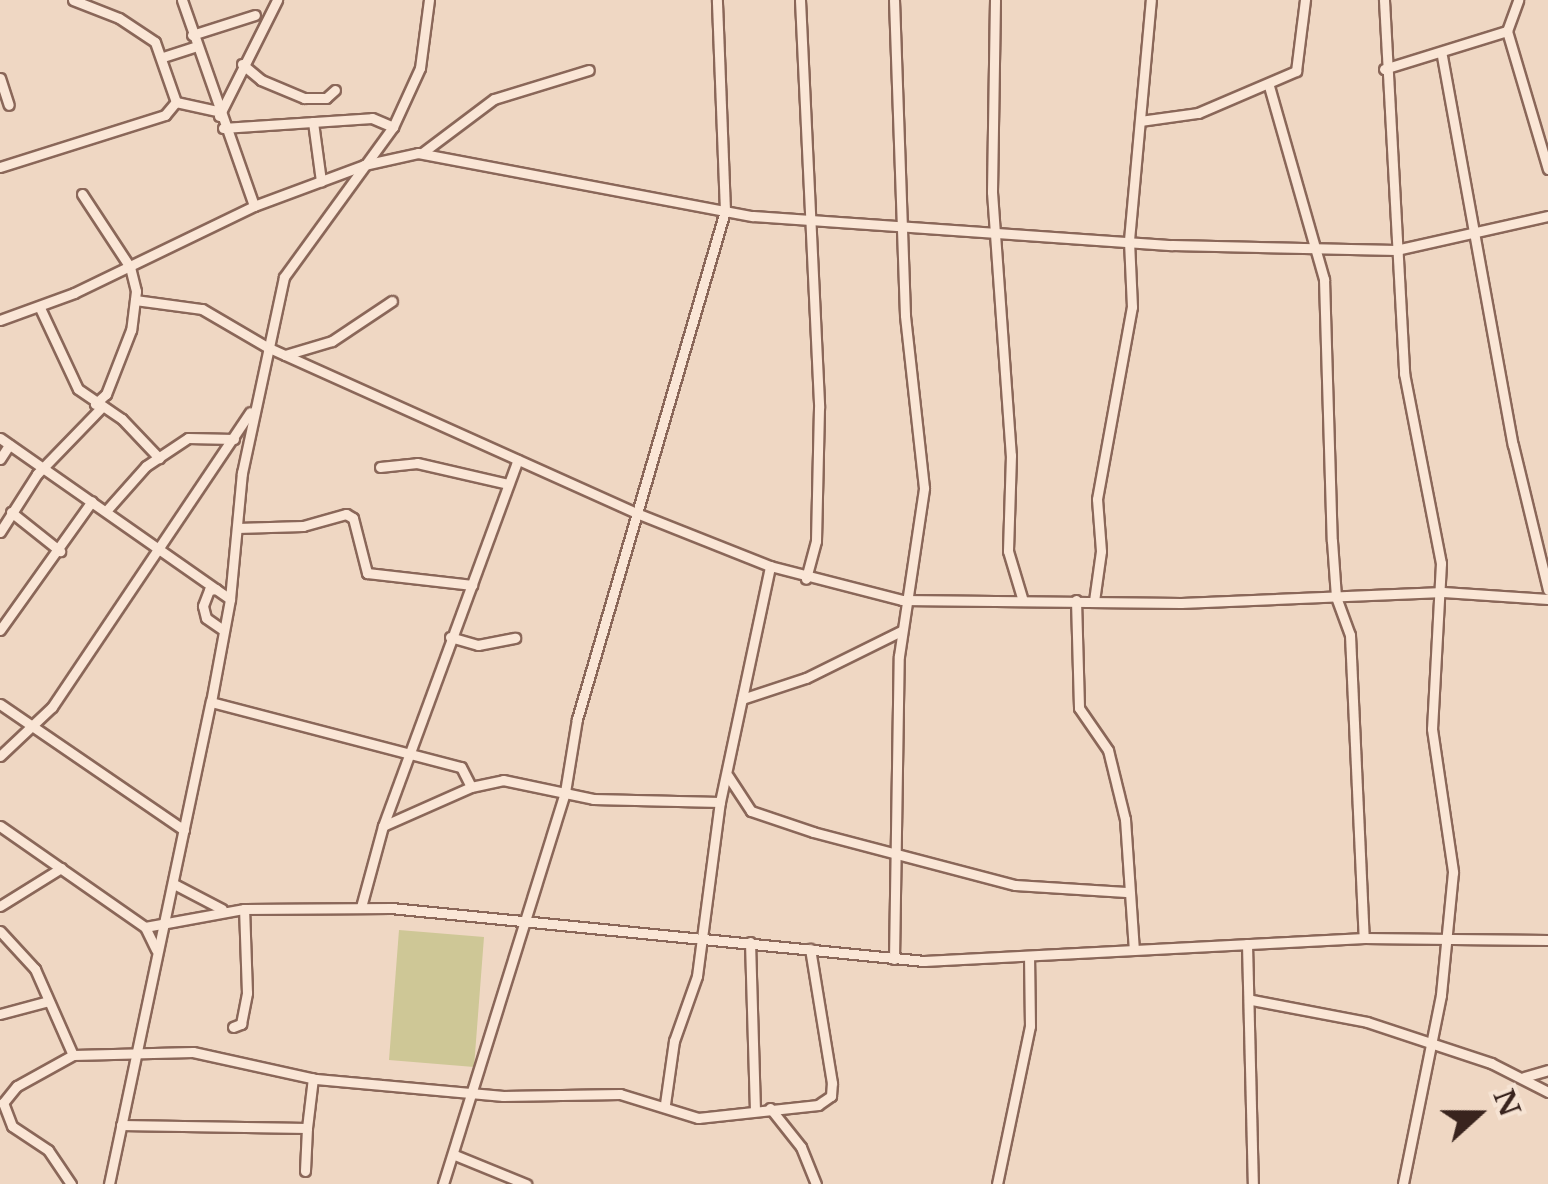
<!DOCTYPE html>
<html>
<head>
<meta charset="utf-8">
<style>
	body { margin:0 }
	#map { position:relative; width:1548px; height:1184px; overflow:hidden; background:#efd7c3; font-family:"Libre Baskerville",serif }
	div>[style] { position:absolute }
	[style*='--x'] { left:calc(var(--x)*1px); top:calc(var(--y)*1px); width:calc(var(--w)*1px); rotate:calc(var(--a)*1deg) }
	.green>* { inset:0; background:#cec796 }
	.roads { filter:drop-shadow(2px 0 #8a6759) drop-shadow(-2px 0 #8a6759) drop-shadow(0 2px #8a6759) drop-shadow(0 -2px #8a6759) }
	.minor>* { height:9px; margin:-4.5px; padding:0 4.5px; transform-origin:4.5px; border-radius:4.5px; background:#fae6d6 }
	span { translate:-50% -50%; white-space:nowrap; text-align:center; line-height:1.15; -webkit-text-stroke:10px #f6e3d3; paint-order:stroke }
	.north { position:absolute; left:1428px; top:1064px; width:100px; height:100px; -webkit-text-stroke:8px #f6e3d3; paint-order:stroke; rotate:69deg; font-size:28px; font-weight:700; line-height:40px; text-align:center; color:#39241e }
	.north::after { content:''; display:block; margin:auto; width:35px; height:45px; background:#39241e; clip-path:polygon(50% 0,100% 100%,50% 72%,0 100%) }
</style>
</head>
<body>
<div id="map">
	<div class="green">
		<div style="clip-path:polygon(399px 930px,484px 937px,474px 1067px,389px 1060px)"></div>
	</div>
	<div class="roads">
		<div class="minor">
			<div style="--x:73;--y:0;--w:49;--a:21.4"></div>
			<div style="--x:119;--y:18;--w:43;--a:33.7"></div>
			<div style="--x:155;--y:42;--w:64;--a:70.7"></div>
			<div style="--x:176;--y:102;--w:42;--a:12.4"></div>
			<div style="--x:182;--y:0;--w:218;--a:70.7"></div>
			<div style="--x:800;--y:0;--w:408;--a:87.3"></div>
			<div style="--x:819;--y:408;--w:133;--a:91.3"></div>
			<div style="--x:816;--y:541;--w:39;--a:105"></div>
			<div style="--x:995;--y:0;--w:192;--a:90.9"></div>
			<div style="--x:992;--y:192;--w:264;--a:85.9"></div>
			<div style="--x:1011;--y:455;--w:96;--a:91.8"></div>
			<div style="--x:1008;--y:551;--w:52;--a:73.3"></div>
			<div style="--x:1384;--y:0;--w:374;--a:86.9"></div>
			<div style="--x:1404;--y:373;--w:194;--a:79"></div>
			<div style="--x:1441;--y:563;--w:166;--a:93.1"></div>
			<div style="--x:1432;--y:729;--w:145;--a:81.6"></div>
			<div style="--x:1453;--y:872;--w:124;--a:95.6"></div>
			<div style="--x:1441;--y:995;--w:193;--a:101.4"></div>
			<div style="--x:1507;--y:31;--w:144;--a:73.5"></div>
			<div style="--x:192;--y:35;--w:66;--a:-17.6"></div>
			<div style="--x:1442;--y:56;--w:395;--a:79.7"></div>
			<div style="--x:1513;--y:445;--w:149;--a:76.4"></div>
			<div style="--x:163;--y:57;--w:35;--a:-18"></div>
			<div style="--x:242;--y:64;--w:25;--a:40"></div>
			<div style="--x:261;--y:80;--w:47;--a:22.7"></div>
			<div style="--x:304;--y:98;--w:22;--a:0"></div>
			<div style="--x:326;--y:98;--w:12;--a:-42"></div>
			<div style="--x:1384;--y:69;--w:129;--a:-17.2"></div>
			<div style="--x:1507;--y:31;--w:33;--a:-70"></div>
			<div style="--x:0;--y:78;--w:28;--a:72"></div>
			<div style="--x:1269;--y:86;--w:201;--a:74.1"></div>
			<div style="--x:1324;--y:279;--w:262;--a:88.3"></div>
			<div style="--x:1332;--y:541;--w:56;--a:85.9"></div>
			<div style="--x:1336;--y:597;--w:40;--a:69.8"></div>
			<div style="--x:1350;--y:635;--w:303;--a:87.4"></div>
			<div style="--x:219;--y:116;--w:130;--a:-63.4"></div>
			<div style="--x:1140;--y:121;--w:59;--a:-7.9"></div>
			<div style="--x:1198;--y:113;--w:107;--a:-23.2"></div>
			<div style="--x:1296;--y:71;--w:72;--a:-82.8"></div>
			<div style="--x:313;--y:122;--w:60;--a:82.3"></div>
			<div style="--x:223;--y:128;--w:149;--a:-3.8"></div>
			<div style="--x:372;--y:118;--w:23;--a:23"></div>
			<div style="--x:422;--y:153;--w:90;--a:-36.9"></div>
			<div style="--x:494;--y:99;--w:99;--a:-17"></div>
			<div style="--x:0;--y:167;--w:173;--a:-17.5"></div>
			<div style="--x:165;--y:115;--w:17;--a:-50"></div>
			<div style="--x:82;--y:194;--w:87;--a:56.7"></div>
			<div style="--x:130;--y:267;--w:25;--a:76"></div>
			<div style="--x:136;--y:291;--w:39;--a:97"></div>
			<div style="--x:131;--y:330;--w:69;--a:111.3"></div>
			<div style="--x:106;--y:394;--w:15;--a:138"></div>
			<div style="--x:135;--y:300;--w:68;--a:7.7"></div>
			<div style="--x:202;--y:309;--w:75;--a:30.3"></div>
			<div style="--x:267;--y:347;--w:408;--a:24.2"></div>
			<div style="--x:639;--y:514;--w:141;--a:21.7"></div>
			<div style="--x:770;--y:566;--w:136;--a:14.4"></div>
			<div style="--x:902;--y:600;--w:279;--a:0.6"></div>
			<div style="--x:1181;--y:603;--w:262;--a:-2.4"></div>
			<div style="--x:1443;--y:592;--w:105;--a:3.8"></div>
			<div style="--x:40;--y:308;--w:89;--a:64.9"></div>
			<div style="--x:78;--y:389;--w:53;--a:34.3"></div>
			<div style="--x:122;--y:419;--w:54;--a:46.5"></div>
			<div style="--x:0;--y:320;--w:79;--a:-20"></div>
			<div style="--x:74;--y:293;--w:200;--a:-25.8"></div>
			<div style="--x:254;--y:206;--w:117;--a:-20.4"></div>
			<div style="--x:364;--y:165;--w:55;--a:-12.5"></div>
			<div style="--x:418;--y:153;--w:341;--a:10.7"></div>
			<div style="--x:753;--y:216;--w:420;--a:4"></div>
			<div style="--x:1172;--y:245;--w:224;--a:1.3"></div>
			<div style="--x:1396;--y:250;--w:156;--a:-12.6"></div>
			<div style="--x:285;--y:355;--w:49;--a:-16.6"></div>
			<div style="--x:332;--y:341;--w:72;--a:-33.7"></div>
			<div style="--x:0;--y:438;--w:281;--a:35"></div>
			<div style="--x:0;--y:459;--w:17;--a:-57"></div>
			<div style="--x:380;--y:467;--w:37;--a:-6"></div>
			<div style="--x:417;--y:463;--w:93;--a:13"></div>
			<div style="--x:106;--y:511;--w:60;--a:-48.4"></div>
			<div style="--x:146;--y:466;--w:50;--a:-33.7"></div>
			<div style="--x:188;--y:438;--w:46;--a:1.2"></div>
			<div style="--x:11;--y:512;--w:63;--a:38.5"></div>
			<div style="--x:237;--y:528;--w:66;--a:-1.7"></div>
			<div style="--x:303;--y:526;--w:45;--a:-15.6"></div>
			<div style="--x:346;--y:514;--w:8;--a:30"></div>
			<div style="--x:353;--y:518;--w:57;--a:75.7"></div>
			<div style="--x:367;--y:573;--w:106;--a:6.5"></div>
			<div style="--x:0;--y:532;--w:69;--a:-57.5"></div>
			<div style="--x:37;--y:474;--w:91;--a:-45.9"></div>
			<div style="--x:216;--y:589;--w:7;--a:172"></div>
			<div style="--x:209;--y:590;--w:17;--a:111"></div>
			<div style="--x:203;--y:606;--w:12;--a:76"></div>
			<div style="--x:206;--y:618;--w:19;--a:35"></div>
			<div style="--x:1076;--y:600;--w:108;--a:88.4"></div>
			<div style="--x:1079;--y:708;--w:51;--a:55.4"></div>
			<div style="--x:1108;--y:750;--w:71;--a:76.2"></div>
			<div style="--x:1125;--y:819;--w:131;--a:86.1"></div>
			<div style="--x:1094;--y:601;--w:50;--a:-82"></div>
			<div style="--x:1101;--y:551;--w:52;--a:-94.4"></div>
			<div style="--x:1097;--y:499;--w:195;--a:-79.7"></div>
			<div style="--x:1132;--y:307;--w:67;--a:-92.6"></div>
			<div style="--x:1129;--y:240;--w:241;--a:-84.8"></div>
			<div style="--x:0;--y:630;--w:158;--a:-54.5"></div>
			<div style="--x:450;--y:637;--w:29;--a:16"></div>
			<div style="--x:478;--y:645;--w:38;--a:-11"></div>
			<div style="--x:742;--y:699;--w:67;--a:-18.2"></div>
			<div style="--x:806;--y:678;--w:106;--a:-26.3"></div>
			<div style="--x:211;--y:702;--w:258;--a:14.6"></div>
			<div style="--x:461;--y:767;--w:22;--a:63"></div>
			<div style="--x:0;--y:704;--w:223;--a:34.4"></div>
			<div style="--x:0;--y:756;--w:71;--a:-43.3"></div>
			<div style="--x:52;--y:707;--w:355;--a:-56.1"></div>
			<div style="--x:728;--y:776;--w:42;--a:56.7"></div>
			<div style="--x:751;--y:811;--w:65;--a:18.7"></div>
			<div style="--x:813;--y:832;--w:209;--a:14.7"></div>
			<div style="--x:1015;--y:885;--w:111;--a:3.6"></div>
			<div style="--x:0;--y:826;--w:177;--a:34.9"></div>
			<div style="--x:145;--y:927;--w:25;--a:64"></div>
			<div style="--x:383;--y:826;--w:96;--a:-23.9"></div>
			<div style="--x:471;--y:787;--w:33;--a:-12"></div>
			<div style="--x:503;--y:780;--w:92;--a:11.9"></div>
			<div style="--x:593;--y:799;--w:127;--a:1.4"></div>
			<div style="--x:174;--y:884;--w:54;--a:27.5"></div>
			<div style="--x:0;--y:906;--w:72;--a:-31.9"></div>
			<div style="--x:361;--y:907;--w:84;--a:-74.8"></div>
			<div style="--x:383;--y:826;--w:390;--a:-69.8"></div>
			<div style="--x:145;--y:927;--w:101;--a:-10.3"></div>
			<div style="--x:244;--y:909;--w:147;--a:-0.4"></div>
			<div style="--x:391;--y:908;--w:536;--a:5.68"></div>
			<div style="--x:924;--y:961;--w:441;--a:-3"></div>
			<div style="--x:1364;--y:938;--w:184;--a:0.6"></div>
			<div style="--x:0;--y:931;--w:52;--a:47.4"></div>
			<div style="--x:35;--y:969;--w:94;--a:66.2"></div>
			<div style="--x:750;--y:942;--w:169;--a:88.3"></div>
			<div style="--x:1247;--y:944;--w:240;--a:88.6"></div>
			<div style="--x:894;--y:959;--w:303;--a:-89.1"></div>
			<div style="--x:899;--y:656;--w:170;--a:-81.5"></div>
			<div style="--x:924;--y:488;--w:174;--a:-96.3"></div>
			<div style="--x:905;--y:315;--w:315;--a:-92"></div>
			<div style="--x:1252;--y:1000;--w:117;--a:10.8"></div>
			<div style="--x:1367;--y:1022;--w:131;--a:18.3"></div>
			<div style="--x:1491;--y:1063;--w:64;--a:27"></div>
			<div style="--x:0;--y:1014;--w:47;--a:-14.9"></div>
			<div style="--x:233;--y:1027;--w:9;--a:-21"></div>
			<div style="--x:241;--y:1024;--w:32;--a:-79"></div>
			<div style="--x:247;--y:993;--w:84;--a:-92"></div>
			<div style="--x:1524;--y:1077;--w:25;--a:-16"></div>
			<div style="--x:665;--y:1104;--w:64;--a:-81.9"></div>
			<div style="--x:674;--y:1041;--w:69;--a:-70.5"></div>
			<div style="--x:697;--y:976;--w:176;--a:-82.5"></div>
			<div style="--x:720;--y:802;--w:241;--a:-78"></div>
			<div style="--x:770;--y:1108;--w:50;--a:51.5"></div>
			<div style="--x:801;--y:1147;--w:40;--a:68"></div>
			<div style="--x:121;--y:1125;--w:186;--a:0.9"></div>
			<div style="--x:307;--y:1128;--w:43;--a:92.7"></div>
			<div style="--x:307;--y:1128;--w:50;--a:-83.2"></div>
			<div style="--x:455;--y:1155;--w:77;--a:22.2"></div>
			<div style="--x:71;--y:1184;--w:41;--a:-124.1"></div>
			<div style="--x:48;--y:1150;--w:43;--a:-146.3"></div>
			<div style="--x:12;--y:1126;--w:25;--a:-111"></div>
			<div style="--x:3;--y:1103;--w:22;--a:-51"></div>
			<div style="--x:17;--y:1086;--w:64;--a:-29"></div>
			<div style="--x:73;--y:1055;--w:120;--a:-1.4"></div>
			<div style="--x:193;--y:1052;--w:126;--a:12.4"></div>
			<div style="--x:316;--y:1079;--w:188;--a:5.2"></div>
			<div style="--x:503;--y:1096;--w:117;--a:-1"></div>
			<div style="--x:620;--y:1094;--w:82;--a:17.1"></div>
			<div style="--x:698;--y:1118;--w:121;--a:-6.2"></div>
			<div style="--x:818;--y:1105;--w:16;--a:-35"></div>
			<div style="--x:831;--y:1096;--w:13;--a:-86"></div>
			<div style="--x:832;--y:1083;--w:136;--a:-99.3"></div>
			<div style="--x:109;--y:1184;--w:493;--a:-78.1"></div>
			<div style="--x:211;--y:702;--w:105;--a:-79.5"></div>
			<div style="--x:230;--y:599;--w:127;--a:-84.6"></div>
			<div style="--x:242;--y:473;--w:200;--a:-77.9"></div>
			<div style="--x:284;--y:277;--w:185;--a:-54"></div>
			<div style="--x:393;--y:127;--w:65;--a:-65.4"></div>
			<div style="--x:420;--y:68;--w:69;--a:-82.5"></div>
			<div style="--x:443;--y:1184;--w:411;--a:-72.7"></div>
			<div style="--x:565;--y:792;--w:74;--a:-80.7"></div>
			<div style="--x:577;--y:719;--w:529;--a:-73.76"></div>
			<div style="--x:725;--y:211;--w:211;--a:-92.2"></div>
			<div style="--x:997;--y:1184;--w:161;--a:-78.2"></div>
			<div style="--x:1030;--y:1026;--w:68;--a:-90.8"></div>
		</div>
	</div>
	<div class="north">N</div>
</div>
</body>
</html>
